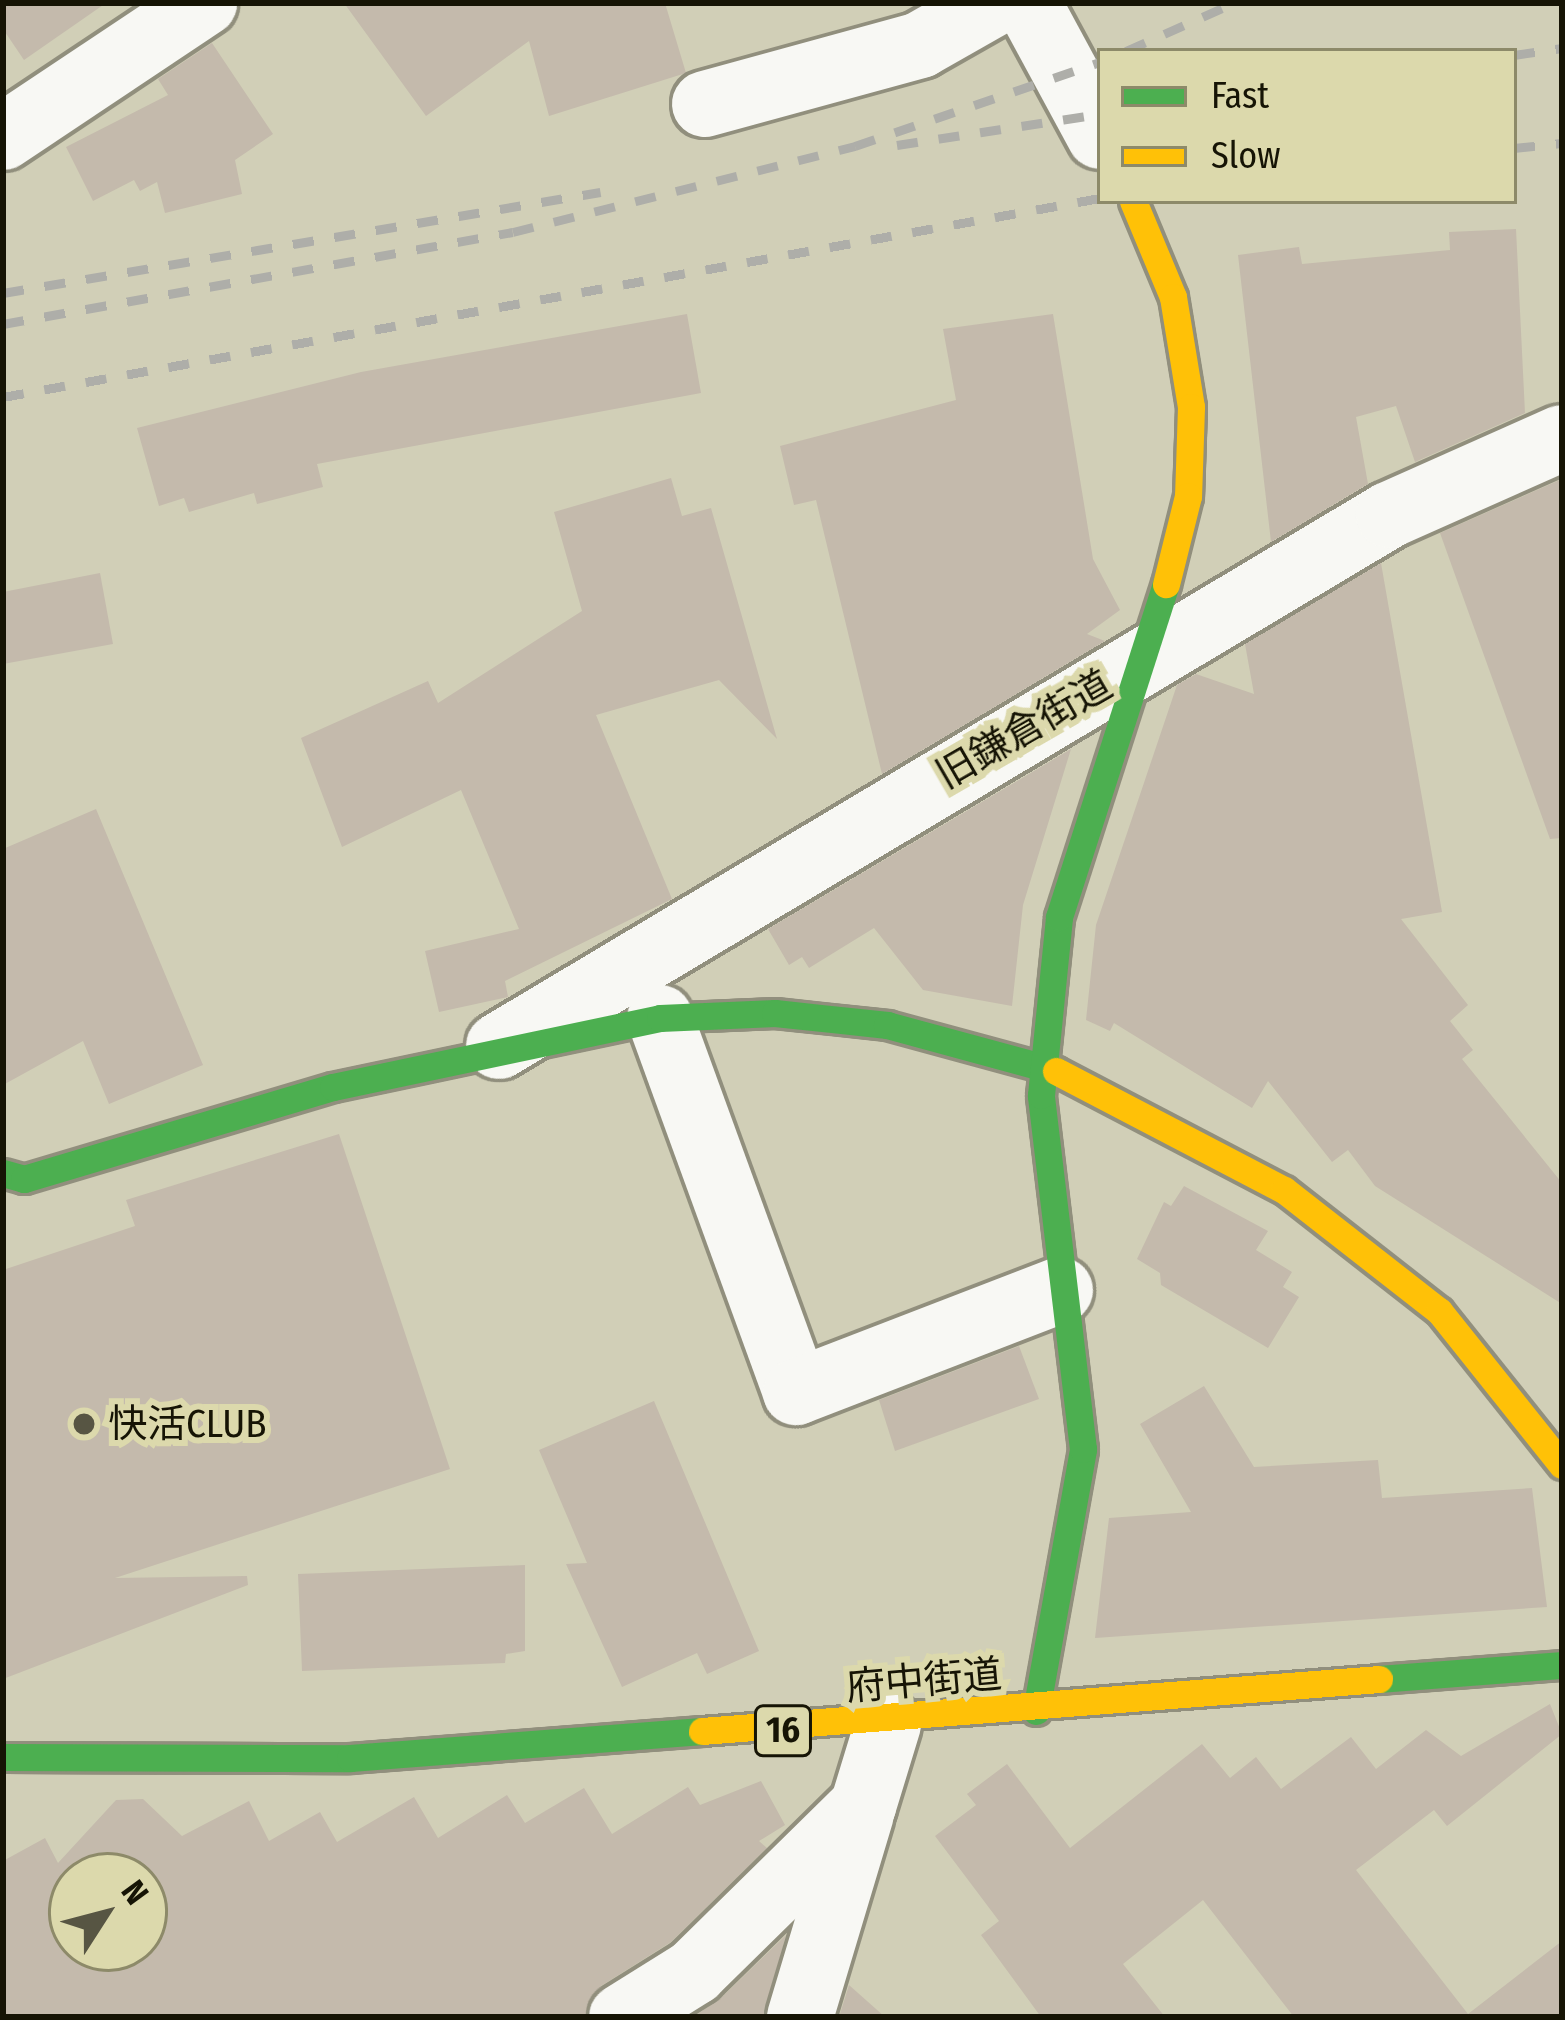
<!DOCTYPE html>
<html>
<head>
<meta charset="utf-8">
<style>
	body { margin:0 }
	#map { position:relative; width:1565px; height:2020px; overflow:hidden; background:#d1cfb7; font-family:"Fira Sans Condensed","Noto Sans JP",sans-serif }
	div>[style] { position:absolute }
	[style*='--x'] { left:calc(var(--x)*1px); top:calc(var(--y)*1px); width:calc(var(--w)*1px); rotate:calc(var(--a)*1deg) }
	.building>* { inset:0; background:#c4baac }
	.roads { filter:drop-shadow(3px 0 #918f7d) drop-shadow(-3px 0 #918f7d) drop-shadow(0 3px #918f7d) drop-shadow(0 -3px #918f7d) }
	.street>* { height:66px; margin:-33px; padding:0 33px; transform-origin:33px; border-radius:33px; background:#f8f8f4 }
	.fast>* { height:27px; margin:-13.5px; padding:0 13.5px; transform-origin:13.5px; border-radius:13.5px; background:#4caf50 }
	.slow>* { height:27px; margin:-13.5px; padding:0 13.5px; transform-origin:13.5px; border-radius:13.5px; background:#ffc107 }
	.rail>* { height:9px; margin-top:-4.5px; transform-origin:0; background:repeating-linear-gradient(90deg,#aeaea9 0 21px,transparent 0 42px) }
	.dots>* { width:33px; height:33px; translate:-50% -50%; box-sizing:border-box; border:6px solid #dcd9ac; border-radius:50% }
	span { translate:-50% -50%; white-space:nowrap; text-align:center; line-height:1.15; -webkit-text-stroke:12px #dcd9ac; paint-order:stroke }
	.shield-label span { padding:3px 9px; background:#dcd9ac; border:3px solid; border-radius:9px; -webkit-text-stroke-width:0 }
	.shield-label { font-size:36px; color:#161405; font-weight:700 }
	.street-label { font-size:39px; color:#161405 }
	.poi-label { font-size:39px; color:#161405 }
	.left { translate:0 -50%; text-align:left }
	.frame { position:absolute; inset:0; border:6px solid #161405; pointer-events:none }
	.legend { position:absolute; left:1097px; top:48px; width:420px; height:156px; box-sizing:border-box; background:#dcd9ac; border:3px solid #8d8a69; margin:0; padding:15px 21px; list-style:none; font-size:36px; color:#161405 }
	.legend li { display:flex; align-items:center; gap:24px; height:60px }
	.legend b { width:60px; border:3px solid #8d8a69 }
	.north { position:absolute; left:48px; top:1852px; width:120px; height:120px; box-sizing:border-box; background:#dcd9ac; border:3px solid #8d8a69; border-radius:50%; rotate:54deg; font-size:33px; font-weight:700; line-height:48px; text-align:center; color:#161405 }
	.north::after { content:''; display:block; margin:auto; width:42px; height:54px; background:#575543; clip-path:polygon(50% 0,100% 100%,50% 72%,0 100%) }
</style>
</head>
<body>
<div id="map">
	<div class="building">
		<div style="clip-path:polygon(3px 3px,106px 3px,24px 60px,3px 29px)"></div>
		<div style="clip-path:polygon(344px 3px,665px 3px,686px 73px,549px 116px,529px 41px,426px 116px)"></div>
		<div style="clip-path:polygon(212px 43px,273px 134px,235px 160px,242px 194px,165px 213px,157px 182px,140px 191px,134px 180px,93px 201px,66px 147px,168px 95px,158px 79px)"></div>
		<div style="clip-path:polygon(1516px 229px,1525px 413px,1415px 462px,1396px 406px,1356px 417px,1368px 484px,1271px 542px,1238px 255px,1299px 247px,1302px 264px,1450px 250px,1449px 232px)"></div>
		<div style="clip-path:polygon(687px 314px,701px 393px,317px 464px,323px 487px,257px 504px,254px 493px,189px 512px,184px 498px,159px 506px,137px 428px,361px 372px)"></div>
		<div style="clip-path:polygon(1053px 314px,1093px 559px,1120px 610px,1087px 634px,1105px 641px,882px 774px,816px 500px,794px 505px,780px 446px,956px 400px,943px 329px)"></div>
		<div style="clip-path:polygon(671px 478px,682px 516px,711px 508px,777px 739px,719px 680px,596px 715px,672px 899px,505px 981px,508px 997px,439px 1012px,425px 951px,519px 929px,461px 790px,342px 847px,301px 738px,428px 681px,438px 703px,582px 611px,554px 512px)"></div>
		<div style="clip-path:polygon(1562px 479px,1562px 838px,1550px 839px,1440px 533px)"></div>
		<div style="clip-path:polygon(1381px 563px,1442px 912px,1401px 919px,1468px 1005px,1450px 1021px,1473px 1050px,1462px 1059px,1562px 1183px,1562px 1304px,1375px 1186px,1348px 1150px,1332px 1162px,1268px 1081px,1252px 1108px,1114px 1023px,1110px 1031px,1086px 1020px,1096px 925px,1177px 685px,1196px 674px,1254px 694px,1245px 644px)"></div>
		<div style="clip-path:polygon(100px 573px,113px 644px,3px 664px,3px 592px)"></div>
		<div style="clip-path:polygon(1071px 749px,1023px 905px,1012px 1006px,923px 990px,874px 928px,809px 968px,802px 957px,789px 965px,768px 929px)"></div>
		<div style="clip-path:polygon(96px 809px,203px 1065px,109px 1104px,83px 1041px,3px 1085px,3px 849px)"></div>
		<div style="clip-path:polygon(339px 1134px,450px 1469px,115px 1578px,247px 1576px,248px 1585px,3px 1679px,3px 1270px,135px 1226px,126px 1200px)"></div>
		<div style="clip-path:polygon(1184px 1186px,1268px 1231px,1256px 1250px,1292px 1272px,1283px 1287px,1299px 1297px,1268px 1348px,1161px 1285px,1160px 1273px,1137px 1259px,1164px 1202px,1171px 1206px)"></div>
		<div style="clip-path:polygon(1019px 1346px,1039px 1399px,895px 1451px,879px 1400px)"></div>
		<div style="clip-path:polygon(1204px 1386px,1254px 1467px,1378px 1460px,1382px 1498px,1532px 1488px,1547px 1607px,1095px 1638px,1109px 1518px,1191px 1512px,1140px 1424px)"></div>
		<div style="clip-path:polygon(654px 1401px,759px 1651px,707px 1674px,697px 1653px,622px 1687px,566px 1564px,587px 1563px,539px 1450px)"></div>
		<div style="clip-path:polygon(525px 1565px,525px 1651px,506px 1654px,505px 1663px,302px 1671px,298px 1574px)"></div>
		<div style="clip-path:polygon(1550px 1704px,1562px 1734px,1447px 1826px,1434px 1810px,1356px 1870px,1468px 2014px,1562px 1941px,1562px 2017px,1294px 2017px,1203px 1900px,1123px 1964px,1165px 2017px,1041px 2017px,981px 1935px,999px 1921px,935px 1836px,976px 1805px,967px 1794px,1007px 1764px,1070px 1848px,1202px 1744px,1230px 1778px,1256px 1757px,1281px 1789px,1351px 1737px,1376px 1769px,1426px 1730px,1461px 1756px)"></div>
		<div style="clip-path:polygon(evenodd,761px 1781px,785px 1825px,759px 1841px,767px 1848px,671px 1942px,601px 1986px,585px 2017px,3px 2017px,3px 1861px,45px 1838px,58px 1863px,116px 1800px,143px 1799px,182px 1836px,249px 1801px,269px 1841px,320px 1812px,337px 1842px,414px 1797px,438px 1838px,507px 1795px,525px 1823px,584px 1788px,612px 1834px,688px 1787px,700px 1805px,761px 1781px,72px 1876px,144px 1876px,144px 1948px,72px 1948px,72px 1876px)"></div>
		<div style="clip-path:polygon(786px 1935px,764px 2017px,693px 2017px,720px 1999px)"></div>
		<div style="clip-path:polygon(849px 1985px,885px 2017px,839px 2017px)"></div>
	</div>
	<div class="roads">
		<div class="street">
			<div style="--x:1028;--y:3;--w:151;--a:61.6"></div>
			<div style="--x:705;--y:104;--w:223;--a:-15.3"></div>
			<div style="--x:920;--y:45;--w:85;--a:-29.6"></div>
			<div style="--x:3;--y:137;--w:242;--a:-33.7"></div>
			<div style="--x:660;--y:1018;--w:398;--a:70"></div>
			<div style="--x:796;--y:1392;--w:283;--a:-21.1"></div>
			<div style="--x:499;--y:1046;--w:1036;--a:-30.82"></div>
			<div style="--x:1389;--y:515;--w:189;--a:-24"></div>
			<div style="--x:622;--y:2017;--w:85;--a:-32"></div>
			<div style="--x:694;--y:1972;--w:237;--a:-44.5"></div>
			<div style="--x:863;--y:1806;--w:86;--a:-73"></div>
			<div style="--x:800;--y:2017;--w:212;--a:-73.3"></div>
		</div>
		<div class="fast">
			<div style="--x:3;--y:1173;--w:22;--a:16"></div>
			<div style="--x:24;--y:1179;--w:322;--a:-16.6"></div>
			<div style="--x:333;--y:1087;--w:334;--a:-11.9"></div>
			<div style="--x:660;--y:1018;--w:115;--a:-2.5"></div>
			<div style="--x:775;--y:1013;--w:113;--a:6.1"></div>
			<div style="--x:887;--y:1025;--w:175;--a:15.2"></div>
			<div style="--x:1379;--y:1679;--w:184;--a:-4.4"></div>
			<div style="--x:1036;--y:1711;--w:266;--a:-79.8"></div>
			<div style="--x:1083;--y:1449;--w:356;--a:-96.8"></div>
			<div style="--x:1041;--y:1095;--w:179;--a:-84.2"></div>
			<div style="--x:1059;--y:917;--w:350;--a:-72.2"></div>
			<div style="--x:3;--y:1757;--w:347;--a:0.2"></div>
			<div style="--x:350;--y:1758;--w:353;--a:-4.4"></div>
		</div>
		<div class="slow">
			<div style="--x:1133;--y:201;--w:104;--a:67.4"></div>
			<div style="--x:1173;--y:297;--w:111;--a:80.7"></div>
			<div style="--x:1191;--y:407;--w:89;--a:91.9"></div>
			<div style="--x:1188;--y:496;--w:91;--a:104"></div>
			<div style="--x:1056;--y:1071;--w:257;--a:27.6"></div>
			<div style="--x:1284;--y:1190;--w:197;--a:38"></div>
			<div style="--x:1439;--y:1311;--w:197;--a:51.4"></div>
			<div style="--x:702;--y:1731;--w:679;--a:-4.39"></div>
		</div>
	</div>
	<div class="rail">
		<div style="--x:1126;--y:51;--w:118;--a:-24"></div>
		<div style="--x:1514;--y:55;--w:49;--a:-8.3"></div>
		<div style="--x:897;--y:145;--w:205;--a:-8.7"></div>
		<div style="--x:1514;--y:148;--w:48;--a:-5.9"></div>
		<div style="--x:3;--y:293;--w:606;--a:-9.59"></div>
		<div style="--x:3;--y:324;--w:518;--a:-10.23"></div>
		<div style="--x:513;--y:232;--w:353;--a:-14.1"></div>
		<div style="--x:855;--y:146;--w:259;--a:-18.9"></div>
		<div style="--x:3;--y:397;--w:1115;--a:-10.28"></div>
	</div>
	<div class="dots">
		<div style="left:84px;top:1424px;background:#575543"></div>
	</div>
	<div class="shield-label">
		<span style="left:783px;top:1731px">16</span>
	</div>
	<div class="street-label">
		<span style="left:1024px;top:730px;rotate:-30deg">旧鎌倉街道</span>
		<span style="left:924px;top:1681px;rotate:-5deg">府中街道</span>
	</div>
	<div class="poi-label">
		<span class="left" style="left:108px;top:1424px">快活CLUB</span>
	</div>
	<div class="frame"></div>
	<ul class="legend">
	<li><b style="height:15px;background:#4caf50"></b>Fast</li>
	<li><b style="height:15px;background:#ffc107"></b>Slow</li>
	</ul>
	<div class="north">N</div>
</div>
</body>
</html>
